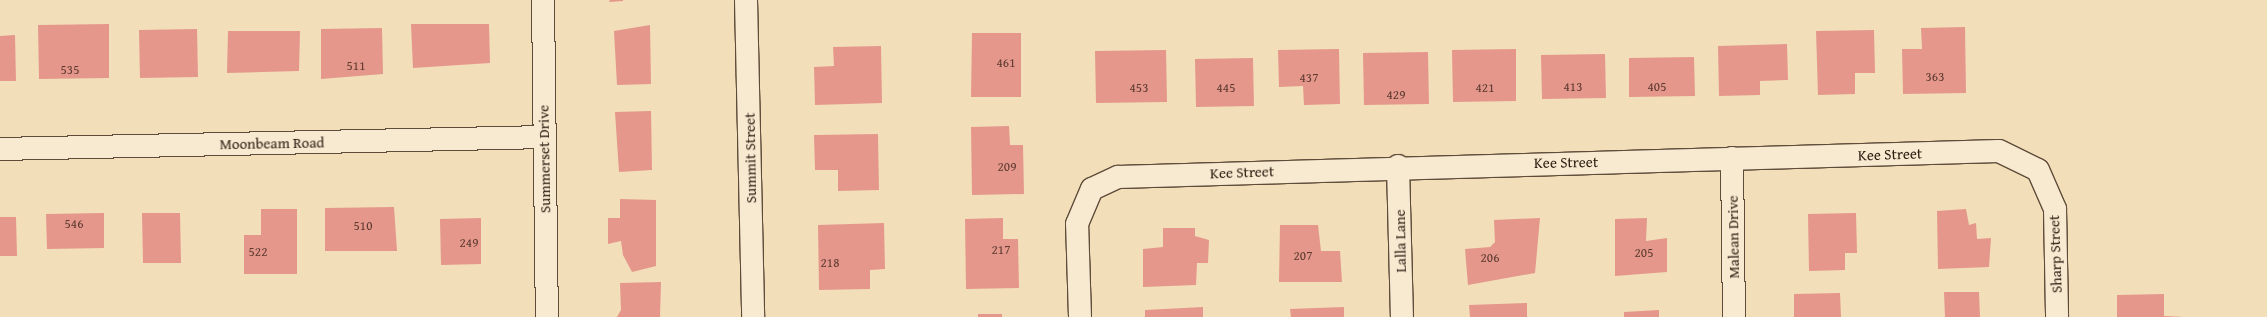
<!DOCTYPE html>
<html>
<head>
<meta charset="utf-8">
<style>
	body { margin:0 }
	#map { position:relative; width:2267px; height:317px; overflow:hidden; background:#f2deb8; font-family:"Gentium Book Plus",serif }
	div>[style] { position:absolute }
	[style*='--x'] { left:calc(var(--x)*1px); top:calc(var(--y)*1px); width:calc(var(--w)*1px); rotate:calc(var(--a)*1deg) }
	.building>* { inset:0; background:#e5978c }
	.roads { filter:drop-shadow(1px 0 #5f4c3a) drop-shadow(-1px 0 #5f4c3a) drop-shadow(0 1px #5f4c3a) drop-shadow(0 -1px #5f4c3a) }
	.minor>* { height:22px; margin:-11px; padding:0 11px; transform-origin:11px; border-radius:11px; background:#f7ead1 }
	.tertiary>* { height:22px; margin:-11px; padding:0 11px; transform-origin:11px; border-radius:11px; background:#f7ead1 }
	span { translate:-50% -50%; white-space:nowrap; text-align:center; line-height:1.15; -webkit-text-stroke:3px #f7ead1; paint-order:stroke }
	.number-label { font-size:13px; color:#5c3a2f }
	.number-label span { -webkit-text-stroke-width:0 }
	.street-label { font-size:15px; color:#2e1b10 }
</style>
</head>
<body>
<div id="map">
	<div class="building">
		<div style="clip-path:polygon(610px 0,623px 0,623px 1px,609px 2px)"></div>
		<div style="clip-path:polygon(109px 24px,109px 78px,39px 79px,38px 25px)"></div>
		<div style="clip-path:polygon(411px 24px,489px 24px,490px 63px,413px 68px)"></div>
		<div style="clip-path:polygon(650px 25px,651px 84px,617px 85px,614px 31px)"></div>
		<div style="clip-path:polygon(1965px 27px,1966px 93px,1903px 94px,1902px 49px,1922px 49px,1921px 28px)"></div>
		<div style="clip-path:polygon(382px 28px,383px 74px,321px 79px,321px 29px)"></div>
		<div style="clip-path:polygon(197px 29px,198px 77px,140px 78px,139px 30px)"></div>
		<div style="clip-path:polygon(1874px 30px,1875px 73px,1855px 73px,1855px 94px,1818px 95px,1816px 31px)"></div>
		<div style="clip-path:polygon(228px 31px,300px 31px,299px 71px,227px 73px)"></div>
		<div style="clip-path:polygon(972px 33px,1021px 33px,1021px 97px,971px 97px)"></div>
		<div style="clip-path:polygon(15px 35px,16px 81px,0 81px,0 36px)"></div>
		<div style="clip-path:polygon(1787px 44px,1788px 80px,1760px 81px,1760px 95px,1719px 96px,1718px 46px)"></div>
		<div style="clip-path:polygon(881px 46px,882px 103px,815px 105px,814px 67px,834px 66px,833px 47px)"></div>
		<div style="clip-path:polygon(1339px 49px,1340px 104px,1304px 105px,1303px 86px,1279px 87px,1278px 50px)"></div>
		<div style="clip-path:polygon(1516px 49px,1516px 101px,1453px 102px,1452px 50px)"></div>
		<div style="clip-path:polygon(1166px 50px,1167px 102px,1096px 103px,1095px 51px)"></div>
		<div style="clip-path:polygon(1428px 52px,1429px 104px,1364px 105px,1363px 53px)"></div>
		<div style="clip-path:polygon(1605px 54px,1606px 98px,1542px 99px,1541px 55px)"></div>
		<div style="clip-path:polygon(1694px 57px,1695px 96px,1629px 97px,1629px 58px)"></div>
		<div style="clip-path:polygon(1253px 58px,1254px 106px,1196px 107px,1195px 59px)"></div>
		<div style="clip-path:polygon(651px 111px,652px 170px,619px 172px,615px 112px)"></div>
		<div style="clip-path:polygon(1009px 126px,1010px 145px,1023px 145px,1024px 194px,972px 195px,971px 127px)"></div>
		<div style="clip-path:polygon(878px 134px,879px 190px,838px 191px,838px 170px,815px 170px,814px 135px)"></div>
		<div style="clip-path:polygon(620px 199px,656px 200px,656px 266px,632px 272px,623px 255px,621px 241px,608px 244px,608px 218px,620px 218px)"></div>
		<div style="clip-path:polygon(394px 207px,397px 251px,325px 251px,325px 208px)"></div>
		<div style="clip-path:polygon(261px 209px,297px 209px,297px 274px,244px 274px,244px 235px,261px 235px)"></div>
		<div style="clip-path:polygon(1966px 209px,1969px 225px,1976px 223px,1977px 239px,1991px 238px,1989px 267px,1938px 269px,1937px 211px)"></div>
		<div style="clip-path:polygon(104px 213px,104px 248px,47px 249px,46px 214px)"></div>
		<div style="clip-path:polygon(142px 213px,180px 213px,181px 263px,143px 263px)"></div>
		<div style="clip-path:polygon(1856px 213px,1857px 253px,1845px 253px,1845px 270px,1809px 271px,1808px 214px)"></div>
		<div style="clip-path:polygon(0 217px,16px 217px,17px 256px,0 256px)"></div>
		<div style="clip-path:polygon(481px 218px,481px 264px,441px 265px,440px 219px)"></div>
		<div style="clip-path:polygon(1003px 218px,1003px 239px,1018px 239px,1019px 288px,966px 289px,965px 219px)"></div>
		<div style="clip-path:polygon(1540px 218px,1535px 273px,1468px 285px,1465px 249px,1490px 247px,1495px 242px,1494px 220px)"></div>
		<div style="clip-path:polygon(1647px 218px,1646px 241px,1667px 238px,1667px 272px,1615px 276px,1615px 219px)"></div>
		<div style="clip-path:polygon(884px 223px,885px 269px,870px 270px,870px 289px,819px 290px,818px 225px)"></div>
		<div style="clip-path:polygon(1280px 225px,1318px 225px,1321px 251px,1340px 251px,1342px 282px,1279px 282px)"></div>
		<div style="clip-path:polygon(1163px 228px,1195px 228px,1195px 236px,1209px 240px,1208px 263px,1197px 263px,1196px 285px,1143px 287px,1143px 249px,1163px 247px)"></div>
		<div style="clip-path:polygon(661px 282px,660px 317px,617px 317px,621px 310px,620px 283px)"></div>
		<div style="clip-path:polygon(1944px 292px,1979px 292px,1980px 317px,1945px 317px)"></div>
		<div style="clip-path:polygon(1840px 293px,1841px 317px,1794px 317px,1794px 294px)"></div>
		<div style="clip-path:polygon(2164px 294px,2164px 316px,2184px 317px,2117px 317px,2117px 295px)"></div>
		<div style="clip-path:polygon(1527px 303px,1527px 317px,1470px 317px,1469px 305px)"></div>
		<div style="clip-path:polygon(1203px 307px,1203px 317px,1145px 317px,1145px 310px)"></div>
		<div style="clip-path:polygon(1344px 307px,1344px 317px,1291px 317px,1290px 309px)"></div>
		<div style="clip-path:polygon(1659px 310px,1659px 317px,1624px 317px,1624px 312px)"></div>
		<div style="clip-path:polygon(978px 314px,1002px 314px,1002px 317px,978px 317px)"></div>
	</div>
	<div class="roads">
		<div class="minor">
			<div style="--x:543;--y:0;--w:317;--a:89.3"></div>
			<div style="--x:0;--y:149;--w:544;--a:-1.26"></div>
			<div style="--x:1732;--y:158;--w:159;--a:89.3"></div>
			<div style="--x:1398;--y:166;--w:151;--a:88.5"></div>
			<div style="--x:1080;--y:317;--w:93;--a:-91.8"></div>
			<div style="--x:1077;--y:224;--w:38;--a:-67"></div>
			<div style="--x:1092;--y:189;--w:29;--a:-25"></div>
			<div style="--x:1118;--y:177;--w:881;--a:-1.69"></div>
			<div style="--x:1999;--y:151;--w:43;--a:26"></div>
			<div style="--x:2038;--y:170;--w:43;--a:66.4"></div>
			<div style="--x:2055;--y:209;--w:108;--a:88.9"></div>
		</div>
		<div class="tertiary">
			<div style="--x:746;--y:0;--w:317;--a:88.7"></div>
		</div>
	</div>
	<div class="number-label">
		<span style="left:1006px;top:63px">461</span>
		<span style="left:356px;top:66px">511</span>
		<span style="left:70px;top:70px">535</span>
		<span style="left:1935px;top:77px">363</span>
		<span style="left:1309px;top:78px">437</span>
		<span style="left:1573px;top:87px">413</span>
		<span style="left:1657px;top:87px">405</span>
		<span style="left:1139px;top:88px">453</span>
		<span style="left:1226px;top:88px">445</span>
		<span style="left:1485px;top:88px">421</span>
		<span style="left:1396px;top:95px">429</span>
		<span style="left:1007px;top:167px">209</span>
		<span style="left:74px;top:224px">546</span>
		<span style="left:363px;top:226px">510</span>
		<span style="left:469px;top:243px">249</span>
		<span style="left:1001px;top:250px">217</span>
		<span style="left:258px;top:252px">522</span>
		<span style="left:1644px;top:253px">205</span>
		<span style="left:1303px;top:256px">207</span>
		<span style="left:1490px;top:258px">206</span>
		<span style="left:830px;top:263px">218</span>
	</div>
	<div class="street-label">
		<span style="left:272px;top:143px;rotate:-1deg">Moonbeam Road</span>
		<span style="left:1890px;top:154px;rotate:-2deg">Kee Street</span>
		<span style="left:750px;top:158px;rotate:-91deg">Summit Street</span>
		<span style="left:544px;top:159px;rotate:-91deg">Summerset Drive</span>
		<span style="left:1566px;top:162px;rotate:-1deg">Kee Street</span>
		<span style="left:1242px;top:172px;rotate:-2deg">Kee Street</span>
		<span style="left:1733px;top:237px;rotate:-91deg">Malean Drive</span>
		<span style="left:1400px;top:241px;rotate:-91deg">Lalla Lane</span>
		<span style="left:2055px;top:254px;rotate:-92deg">Sharp Street</span>
	</div>
</div>
</body>
</html>
